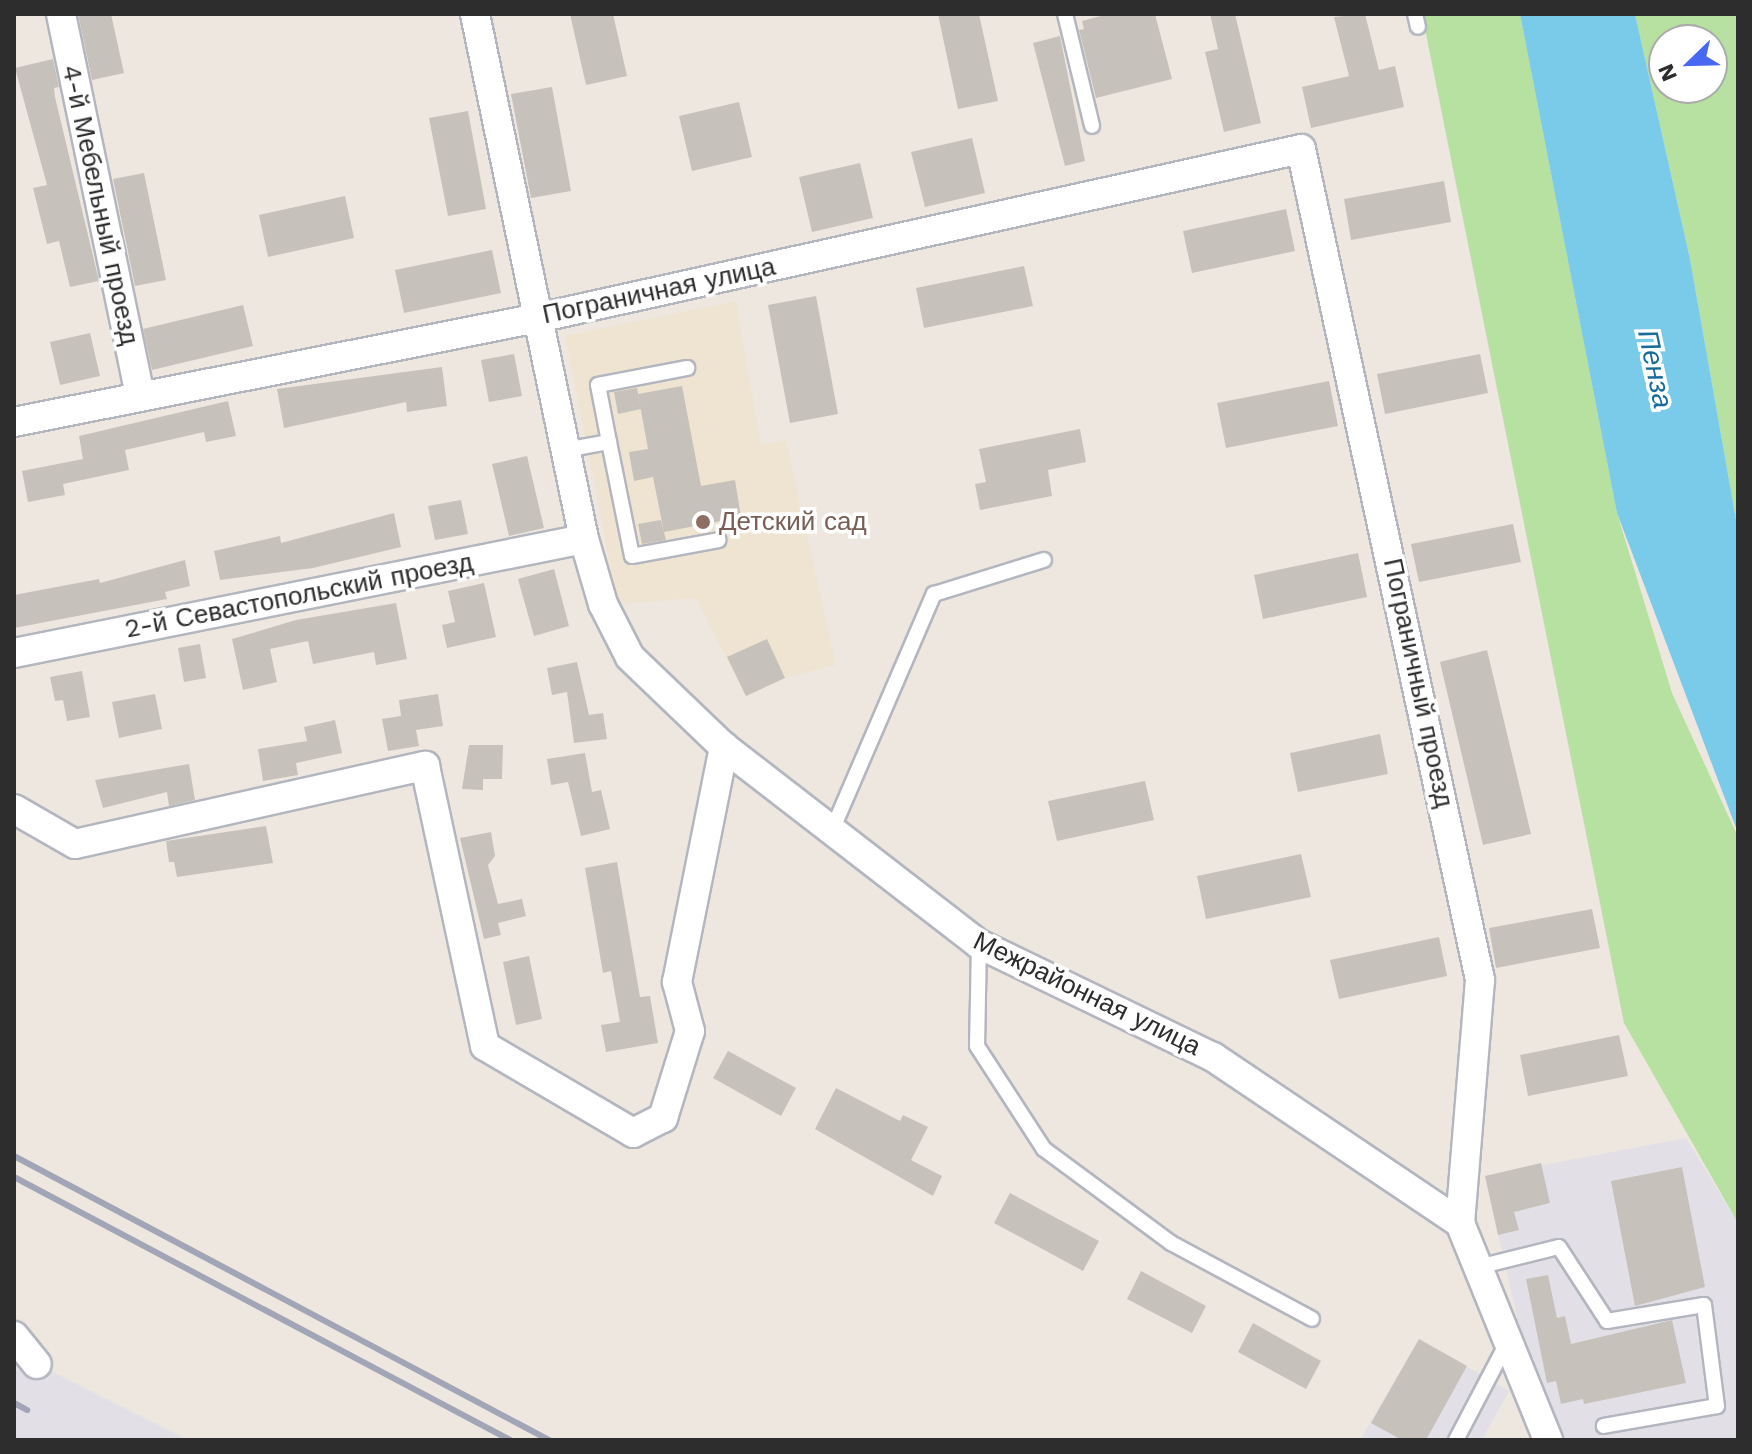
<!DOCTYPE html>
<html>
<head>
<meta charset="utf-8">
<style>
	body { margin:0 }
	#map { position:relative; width:1752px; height:1454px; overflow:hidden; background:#ede7e0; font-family:"Work Sans",sans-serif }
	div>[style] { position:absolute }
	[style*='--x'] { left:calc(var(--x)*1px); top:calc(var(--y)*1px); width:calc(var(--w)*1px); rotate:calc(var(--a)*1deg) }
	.industrial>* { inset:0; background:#e2e0e6 }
	.education>* { inset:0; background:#eee4d1 }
	.green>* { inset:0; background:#b6e1a0 }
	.water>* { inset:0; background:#79cbe9 }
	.building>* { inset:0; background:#c6c2bb }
	.roads { filter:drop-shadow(2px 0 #b3b6bf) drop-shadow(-2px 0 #b3b6bf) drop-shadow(0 2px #b3b6bf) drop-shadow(0 -2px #b3b6bf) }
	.lane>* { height:14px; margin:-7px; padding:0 7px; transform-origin:7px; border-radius:7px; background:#fff }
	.street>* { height:28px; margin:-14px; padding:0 14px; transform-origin:14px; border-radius:14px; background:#fff }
	.rail>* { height:6px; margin:-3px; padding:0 3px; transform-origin:3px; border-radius:3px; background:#a2a5b6 }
	.dots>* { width:22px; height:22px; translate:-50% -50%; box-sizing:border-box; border:4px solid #fff; border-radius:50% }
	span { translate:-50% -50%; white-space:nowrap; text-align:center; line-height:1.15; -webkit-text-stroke:7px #fff; paint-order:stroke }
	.street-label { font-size:26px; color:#2d2d2d }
	.education-label { font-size:26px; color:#785e54 }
	.left { translate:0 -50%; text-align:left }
	.water-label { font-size:28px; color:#156b99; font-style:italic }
	.frame { position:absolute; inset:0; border:16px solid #2d2d2d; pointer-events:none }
	.north { position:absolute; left:1648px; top:24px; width:80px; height:80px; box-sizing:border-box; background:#fff; border:2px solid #ababab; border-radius:50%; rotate:247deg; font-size:22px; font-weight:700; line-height:32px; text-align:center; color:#2d2d2d }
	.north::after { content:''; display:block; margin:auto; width:28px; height:36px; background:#4968f1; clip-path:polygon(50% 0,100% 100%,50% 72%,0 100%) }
</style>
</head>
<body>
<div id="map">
	<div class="industrial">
		<div style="clip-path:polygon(1686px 1138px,1738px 1223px,1738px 1440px,1561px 1440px,1533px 1387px,1485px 1176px)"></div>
		<div style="clip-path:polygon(14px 1336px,37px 1364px,188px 1440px,14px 1440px)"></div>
		<div style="clip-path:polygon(1419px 1339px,1509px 1391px,1482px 1440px,1360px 1440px)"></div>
	</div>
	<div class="education">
		<div style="clip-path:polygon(736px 301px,761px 445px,786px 440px,836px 665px,785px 678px,746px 697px,696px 598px,618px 604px,565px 336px)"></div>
	</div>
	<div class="green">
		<div style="clip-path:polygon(1422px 14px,1520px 14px,1617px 513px,1672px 693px,1738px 837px,1738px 1223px,1624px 1023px)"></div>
		<div style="clip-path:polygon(evenodd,1635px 14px,1738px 14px,1738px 531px,1690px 259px,1635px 14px,1664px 40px,1712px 40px,1712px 88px,1664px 88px,1664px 40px)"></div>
	</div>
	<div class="water">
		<div style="clip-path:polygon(1520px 14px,1635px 14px,1690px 259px,1738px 531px,1738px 833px,1617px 513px)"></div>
	</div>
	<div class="building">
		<div style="clip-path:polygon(78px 14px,111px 14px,124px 73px,92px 80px)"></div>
		<div style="clip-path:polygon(570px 14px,613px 14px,627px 76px,586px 85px)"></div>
		<div style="clip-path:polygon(938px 14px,979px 14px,998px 101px,958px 109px)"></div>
		<div style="clip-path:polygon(1108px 14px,1155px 14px,1172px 79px,1096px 98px,1079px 30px,1084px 29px,1082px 21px)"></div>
		<div style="clip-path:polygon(1210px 14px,1235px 14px,1261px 123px,1224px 132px,1205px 52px,1218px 49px)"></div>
		<div style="clip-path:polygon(1365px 14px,1379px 70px,1395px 66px,1404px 107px,1311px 128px,1302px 87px,1349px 76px,1334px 17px)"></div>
		<div style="clip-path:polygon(1060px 36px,1085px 161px,1065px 166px,1033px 43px)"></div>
		<div style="clip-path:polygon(53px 59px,59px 87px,54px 88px,55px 97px,99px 281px,70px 287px,59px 241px,47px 244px,33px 188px,47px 185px,15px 68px)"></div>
		<div style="clip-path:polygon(552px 87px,571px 191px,531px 198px,511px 94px)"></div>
		<div style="clip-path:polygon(739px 102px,752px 157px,692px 171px,679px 116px)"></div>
		<div style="clip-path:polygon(468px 111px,486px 209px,448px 216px,429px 118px)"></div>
		<div style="clip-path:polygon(972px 138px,985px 193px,925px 207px,911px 152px)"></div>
		<div style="clip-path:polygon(860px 163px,873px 218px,812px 232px,799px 177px)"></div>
		<div style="clip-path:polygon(144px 173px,166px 280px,135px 286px,113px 179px)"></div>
		<div style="clip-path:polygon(1444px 181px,1451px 222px,1351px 240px,1344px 199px)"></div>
		<div style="clip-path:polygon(345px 196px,354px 238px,268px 257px,259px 215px)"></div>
		<div style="clip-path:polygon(1286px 209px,1295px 251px,1192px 273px,1183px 231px)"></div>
		<div style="clip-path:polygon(492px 250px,501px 293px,404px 313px,395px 270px)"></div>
		<div style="clip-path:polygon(1024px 266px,1033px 306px,924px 328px,916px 288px)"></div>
		<div style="clip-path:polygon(816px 296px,838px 414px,790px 423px,768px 305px)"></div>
		<div style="clip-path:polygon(243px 305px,253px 346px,152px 370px,143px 329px)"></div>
		<div style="clip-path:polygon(90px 333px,100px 376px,60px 385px,50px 342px)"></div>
		<div style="clip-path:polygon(514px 354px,522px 396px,489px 402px,481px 360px)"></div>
		<div style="clip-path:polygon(1480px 354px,1488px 393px,1385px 414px,1377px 374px)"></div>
		<div style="clip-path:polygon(442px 367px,447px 406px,407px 412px,406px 402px,284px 428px,277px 389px)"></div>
		<div style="clip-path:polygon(1329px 381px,1338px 426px,1226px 448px,1217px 403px)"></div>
		<div style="clip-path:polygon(682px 386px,701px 486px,735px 480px,741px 517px,664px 532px,653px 477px,634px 481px,629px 452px,648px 449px,638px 394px)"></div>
		<div style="clip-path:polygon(637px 388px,641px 409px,618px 414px,614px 392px)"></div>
		<div style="clip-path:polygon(228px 401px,236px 436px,206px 442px,204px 432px,125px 450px,129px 470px,63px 484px,65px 495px,28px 502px,22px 471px,83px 459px,79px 436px)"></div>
		<div style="clip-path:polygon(1080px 429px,1086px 462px,1048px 470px,1052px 496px,980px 510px,975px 484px,986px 482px,979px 449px)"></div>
		<div style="clip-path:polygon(527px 456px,544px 528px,509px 536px,492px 464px)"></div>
		<div style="clip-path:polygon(461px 500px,468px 534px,435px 540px,428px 506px)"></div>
		<div style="clip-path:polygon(394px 513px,401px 547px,313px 568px,220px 580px,214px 551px,280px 536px,281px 543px)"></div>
		<div style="clip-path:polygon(661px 520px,666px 540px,642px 544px,638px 524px)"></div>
		<div style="clip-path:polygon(1513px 524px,1521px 562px,1419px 582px,1411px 544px)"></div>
		<div style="clip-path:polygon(1358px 553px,1367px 597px,1263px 619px,1254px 575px)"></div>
		<div style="clip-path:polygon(185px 560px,190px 586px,165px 592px,167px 599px,14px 628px,14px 595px,99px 579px,100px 583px)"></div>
		<div style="clip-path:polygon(554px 569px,569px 626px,534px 636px,518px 579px)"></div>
		<div style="clip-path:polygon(484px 583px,496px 637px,447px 648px,442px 625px,455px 622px,448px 591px)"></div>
		<div style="clip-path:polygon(396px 603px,407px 659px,376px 665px,374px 652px,313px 664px,308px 641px,270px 649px,277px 682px,243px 690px,232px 639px,296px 620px)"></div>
		<div style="clip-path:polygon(767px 639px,785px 678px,746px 696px,727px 657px)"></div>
		<div style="clip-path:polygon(200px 644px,206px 678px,184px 682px,178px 648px)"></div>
		<div style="clip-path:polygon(1487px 650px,1531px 834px,1483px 845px,1440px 662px)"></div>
		<div style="clip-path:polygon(577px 662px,589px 715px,603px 713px,607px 739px,574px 743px,567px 692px,552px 695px,547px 668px)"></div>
		<div style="clip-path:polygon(82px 671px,90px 717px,67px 721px,63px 700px,55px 701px,50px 677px)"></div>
		<div style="clip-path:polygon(155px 694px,162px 729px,119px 738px,112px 702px)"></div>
		<div style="clip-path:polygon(438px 694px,443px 726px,416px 730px,419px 746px,388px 751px,382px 719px,401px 716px,399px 700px)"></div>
		<div style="clip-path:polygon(335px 720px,342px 753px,296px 763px,298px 775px,263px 781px,258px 749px,307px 741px,304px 727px)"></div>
		<div style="clip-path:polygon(1380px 734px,1388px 774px,1298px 792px,1290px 753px)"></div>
		<div style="clip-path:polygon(469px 745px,503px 745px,502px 779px,483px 779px,483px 790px,462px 789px)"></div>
		<div style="clip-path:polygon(585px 753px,592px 792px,601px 790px,610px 829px,581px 836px,568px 782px,551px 785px,547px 759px)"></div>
		<div style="clip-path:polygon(189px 764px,195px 800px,169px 806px,167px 792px,103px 808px,95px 780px)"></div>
		<div style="clip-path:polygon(1145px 781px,1154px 820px,1057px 841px,1048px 801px)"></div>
		<div style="clip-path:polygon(266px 826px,273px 863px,177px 877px,174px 862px,169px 862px,166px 841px)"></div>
		<div style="clip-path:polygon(491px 832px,495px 856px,488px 865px,498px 904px,522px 899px,526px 916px,498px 923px,501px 935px,484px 939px,460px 838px)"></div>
		<div style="clip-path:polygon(1301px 854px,1311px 897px,1206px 919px,1197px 876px)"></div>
		<div style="clip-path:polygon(617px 862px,640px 997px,650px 996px,658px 1043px,606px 1052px,601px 1025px,620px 1022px,611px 971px,603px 973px,585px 868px)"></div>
		<div style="clip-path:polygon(1592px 909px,1600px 948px,1496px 968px,1489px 928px)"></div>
		<div style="clip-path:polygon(1439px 937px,1447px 976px,1339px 999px,1330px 960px)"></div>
		<div style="clip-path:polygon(529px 956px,542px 1019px,516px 1025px,503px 962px)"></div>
		<div style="clip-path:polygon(1619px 1035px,1628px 1076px,1528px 1096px,1520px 1055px)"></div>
		<div style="clip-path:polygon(728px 1051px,796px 1088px,781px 1116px,713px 1078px)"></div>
		<div style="clip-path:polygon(836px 1088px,900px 1121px,903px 1115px,928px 1127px,911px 1160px,942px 1176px,933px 1196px,815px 1129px)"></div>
		<div style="clip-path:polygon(1541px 1163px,1550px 1203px,1514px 1212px,1519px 1230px,1498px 1235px,1485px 1176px)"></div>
		<div style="clip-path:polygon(1682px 1167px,1705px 1287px,1635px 1306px,1611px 1181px)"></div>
		<div style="clip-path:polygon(1010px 1193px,1099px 1241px,1083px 1271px,994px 1223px)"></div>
		<div style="clip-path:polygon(1141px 1271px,1206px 1306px,1192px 1333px,1127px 1299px)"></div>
		<div style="clip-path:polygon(1548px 1275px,1557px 1318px,1565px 1316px,1571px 1344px,1672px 1320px,1686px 1383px,1584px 1404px,1583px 1399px,1561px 1404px,1556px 1381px,1547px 1383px,1526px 1279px)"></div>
		<div style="clip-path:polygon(1253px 1323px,1321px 1361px,1306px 1389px,1238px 1352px)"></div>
		<div style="clip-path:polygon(1419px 1339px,1467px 1366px,1426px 1440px,1402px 1440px,1371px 1423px)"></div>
	</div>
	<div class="roads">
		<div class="lane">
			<div style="--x:1065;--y:14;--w:115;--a:76.4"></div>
			<div style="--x:1415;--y:14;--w:13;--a:77"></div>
			<div style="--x:609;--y:442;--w:58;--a:-100.9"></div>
			<div style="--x:598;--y:385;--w:91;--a:-10.8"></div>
			<div style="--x:565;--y:450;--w:45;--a:-10.3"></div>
			<div style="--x:609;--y:442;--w:116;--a:78.6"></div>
			<div style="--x:632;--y:556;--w:88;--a:-10.4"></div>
			<div style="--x:833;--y:828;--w:255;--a:-66.7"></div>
			<div style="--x:934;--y:594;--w:115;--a:-17.2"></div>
			<div style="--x:979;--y:944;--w:102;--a:91.1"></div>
			<div style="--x:977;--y:1046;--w:123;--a:57"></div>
			<div style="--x:1044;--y:1149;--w:158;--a:36.5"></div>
			<div style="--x:1171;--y:1243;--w:160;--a:28.3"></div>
			<div style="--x:1478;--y:1267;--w:83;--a:-13.9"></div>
			<div style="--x:1559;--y:1247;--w:88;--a:57"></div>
			<div style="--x:1607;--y:1321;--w:98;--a:-9.4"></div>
			<div style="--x:1704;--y:1305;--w:102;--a:82.7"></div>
			<div style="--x:1717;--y:1406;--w:115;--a:170"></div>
			<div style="--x:1456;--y:1440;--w:112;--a:-62.3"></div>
		</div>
		<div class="street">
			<div style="--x:61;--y:14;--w:390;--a:78.3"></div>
			<div style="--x:475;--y:14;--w:536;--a:78.27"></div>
			<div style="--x:584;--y:539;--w:68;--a:73.7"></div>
			<div style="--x:603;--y:604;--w:59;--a:63"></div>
			<div style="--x:630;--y:657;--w:130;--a:43.8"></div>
			<div style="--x:724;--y:747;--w:322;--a:37.7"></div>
			<div style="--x:979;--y:944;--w:260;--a:25.8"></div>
			<div style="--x:1213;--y:1057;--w:298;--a:33.9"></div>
			<div style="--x:14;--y:422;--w:534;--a:-11.23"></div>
			<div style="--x:538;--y:318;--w:781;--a:-12.49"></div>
			<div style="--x:1301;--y:149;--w:850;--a:77.84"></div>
			<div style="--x:1480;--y:980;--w:244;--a:94.7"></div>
			<div style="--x:1460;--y:1223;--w:234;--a:67.9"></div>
			<div style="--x:14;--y:653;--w:581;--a:-11.31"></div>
			<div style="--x:14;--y:809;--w:70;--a:29.8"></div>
			<div style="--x:75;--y:844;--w:359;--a:-12.6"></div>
			<div style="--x:425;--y:766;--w:286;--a:77.9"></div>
			<div style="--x:485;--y:1046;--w:172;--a:30.4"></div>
			<div style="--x:633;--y:1133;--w:34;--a:-27"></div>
			<div style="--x:663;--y:1118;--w:91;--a:-72.8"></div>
			<div style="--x:690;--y:1031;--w:51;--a:-104.9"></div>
			<div style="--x:677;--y:982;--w:240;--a:-78.7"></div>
			<div style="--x:14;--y:1336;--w:36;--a:51"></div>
		</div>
	</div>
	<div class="rail">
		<div style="--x:14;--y:1156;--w:606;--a:27.96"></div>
		<div style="--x:14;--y:1177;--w:561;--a:27.93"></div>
		<div style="--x:14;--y:1403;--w:15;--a:28"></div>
	</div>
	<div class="dots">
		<div style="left:703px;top:522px;background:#8d6e63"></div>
	</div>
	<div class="street-label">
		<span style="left:100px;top:205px;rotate:78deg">4-й Мебельный проезд</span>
		<span style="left:659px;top:291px;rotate:-12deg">Пограничная улица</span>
		<span style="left:299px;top:596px;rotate:-11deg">2-й Севастопольский проезд</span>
		<span style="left:1418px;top:683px;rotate:78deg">Пограничный проезд</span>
		<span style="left:1087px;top:994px;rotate:26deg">Межрайонная улица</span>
	</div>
	<div class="education-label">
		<span class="left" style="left:719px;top:522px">Детский сад</span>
	</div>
	<div class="water-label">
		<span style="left:1655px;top:369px;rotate:78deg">Пенза</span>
	</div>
	<div class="frame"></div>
	<div class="north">N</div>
</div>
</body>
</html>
